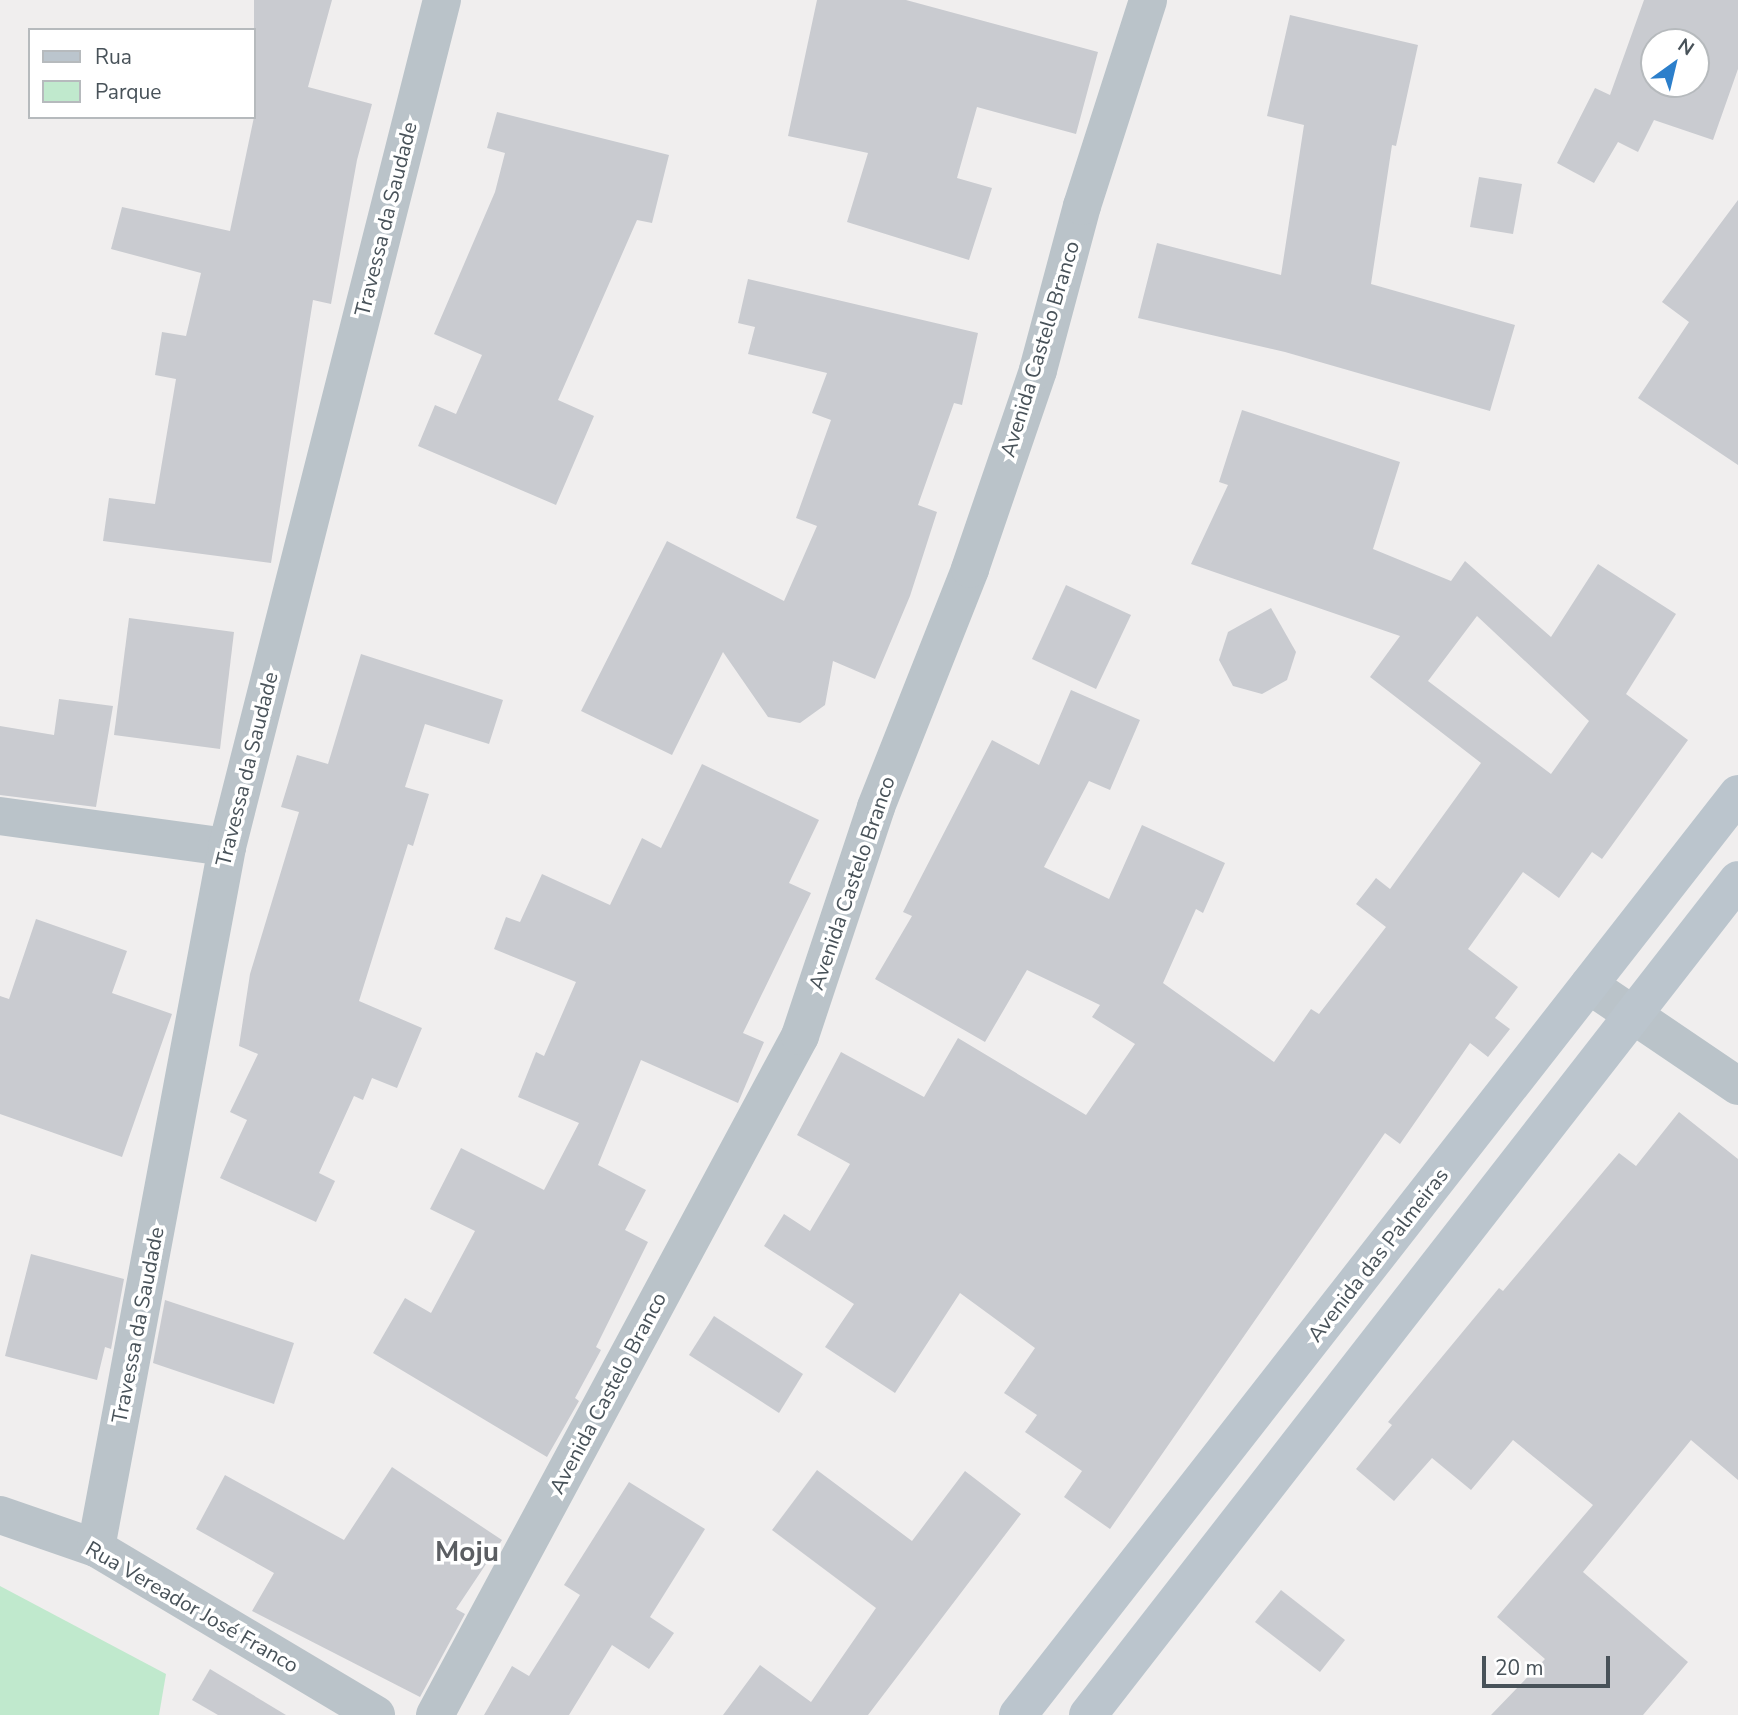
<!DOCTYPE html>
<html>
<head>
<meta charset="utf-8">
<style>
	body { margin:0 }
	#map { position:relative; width:1738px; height:1715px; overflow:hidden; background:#f0eeee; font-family:"Nunito Sans",sans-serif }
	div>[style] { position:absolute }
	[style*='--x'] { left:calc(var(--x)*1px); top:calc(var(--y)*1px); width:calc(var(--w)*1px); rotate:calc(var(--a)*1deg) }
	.green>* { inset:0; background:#c0e9cd }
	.building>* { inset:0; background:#c9cbd0 }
	.minor>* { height:38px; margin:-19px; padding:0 19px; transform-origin:19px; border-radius:19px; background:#bac3c9 }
	.tertiary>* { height:38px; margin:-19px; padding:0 19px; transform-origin:19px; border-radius:19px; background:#bac3c9 }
	.secondary>* { height:38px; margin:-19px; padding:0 19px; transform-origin:19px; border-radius:19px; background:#bbc5cd }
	span { translate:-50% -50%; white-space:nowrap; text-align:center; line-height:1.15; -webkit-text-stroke:7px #fff; paint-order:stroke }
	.street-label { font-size:21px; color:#485259 }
	.district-label { font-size:28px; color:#5b5e62; font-weight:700 }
	.legend { position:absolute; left:28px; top:28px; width:228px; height:91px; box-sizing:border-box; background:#fff; border:2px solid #b6babd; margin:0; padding:9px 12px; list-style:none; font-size:21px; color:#485259 }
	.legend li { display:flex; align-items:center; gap:14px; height:35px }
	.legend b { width:35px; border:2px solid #b6babd }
	.north { position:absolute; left:1640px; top:28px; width:70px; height:70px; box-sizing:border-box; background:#fff; border:2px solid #b6babd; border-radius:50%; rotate:34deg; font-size:19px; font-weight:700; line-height:28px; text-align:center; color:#485259 }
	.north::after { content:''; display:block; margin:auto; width:24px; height:32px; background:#2c7fcb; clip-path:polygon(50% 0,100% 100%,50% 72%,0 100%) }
	.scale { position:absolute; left:1482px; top:1656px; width:128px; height:32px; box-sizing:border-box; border:4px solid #485259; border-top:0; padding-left:9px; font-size:21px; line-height:24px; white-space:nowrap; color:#485259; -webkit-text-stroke:5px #fff; paint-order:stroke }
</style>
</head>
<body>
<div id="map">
	<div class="green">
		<div style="clip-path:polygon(0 1586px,166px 1674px,159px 1715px,0 1715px)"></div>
	</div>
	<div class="building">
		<div style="clip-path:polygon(254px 0,332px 0,308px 87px,372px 104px,357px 160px,331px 304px,313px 300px,271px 563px,103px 541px,109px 498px,155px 504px,176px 379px,155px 375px,162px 332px,186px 336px,201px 273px,111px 249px,122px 207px,230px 231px,254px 117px)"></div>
		<div style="clip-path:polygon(817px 0,906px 0,1098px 52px,1076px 134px,977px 107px,957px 178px,992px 188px,969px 260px,847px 222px,868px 153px,788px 136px)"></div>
		<div style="clip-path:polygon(evenodd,1644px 0,1738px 0,1738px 69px,1713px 140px,1654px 120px,1638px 152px,1618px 142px,1594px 183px,1557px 163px,1595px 88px,1610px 95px,1644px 0,1654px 42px,1696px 42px,1696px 84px,1654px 84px,1654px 42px)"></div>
		<div style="clip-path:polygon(1290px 15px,1418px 45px,1396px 146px,1392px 145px,1371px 284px,1515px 325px,1490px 411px,1285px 352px,1138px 318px,1157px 243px,1281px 275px,1304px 125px,1267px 116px)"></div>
		<div style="clip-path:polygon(497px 112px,669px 155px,652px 223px,637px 220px,558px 400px,594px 416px,556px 505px,418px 446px,435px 405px,456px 414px,482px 355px,434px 334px,495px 192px,505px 153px,487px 148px)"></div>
		<div style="clip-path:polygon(1479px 177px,1522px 184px,1513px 234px,1470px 227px)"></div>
		<div style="clip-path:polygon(1738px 200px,1738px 465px,1638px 398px,1689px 322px,1662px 302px)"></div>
		<div style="clip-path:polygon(748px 279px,978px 333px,962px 405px,954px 403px,918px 505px,937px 512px,910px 596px,875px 679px,833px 661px,825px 705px,800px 723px,768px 717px,723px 652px,672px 755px,581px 711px,667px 541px,784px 601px,817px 526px,796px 518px,831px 420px,812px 413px,827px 373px,748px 354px,755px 327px,738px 323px)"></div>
		<div style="clip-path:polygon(evenodd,1242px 410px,1400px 462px,1373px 549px,1451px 581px,1465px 561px,1551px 637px,1598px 564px,1676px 614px,1626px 694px,1688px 740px,1602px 859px,1592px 852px,1559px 898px,1523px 872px,1468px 949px,1518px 987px,1495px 1018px,1510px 1029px,1488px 1057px,1470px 1043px,1400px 1144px,1385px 1133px,1110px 1529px,1064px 1497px,1082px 1471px,1025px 1432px,1037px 1415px,1004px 1393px,1035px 1348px,960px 1293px,895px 1393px,825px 1347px,854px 1304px,764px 1246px,784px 1214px,810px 1231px,850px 1164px,797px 1135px,841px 1052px,924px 1097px,958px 1038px,1086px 1115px,1135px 1044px,1092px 1017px,1100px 1005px,1027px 970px,985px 1042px,875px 979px,912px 916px,903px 912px,992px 740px,1039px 765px,1071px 690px,1140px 720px,1110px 790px,1089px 781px,1044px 867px,1109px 899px,1142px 825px,1225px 863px,1203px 913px,1196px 909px,1163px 983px,1274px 1062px,1311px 1009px,1319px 1014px,1386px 927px,1356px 904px,1376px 878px,1390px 889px,1481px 763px,1370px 677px,1400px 636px,1191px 564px,1228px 485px,1219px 482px,1242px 410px,1477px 616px,1589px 721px,1551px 774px,1428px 681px,1477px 616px)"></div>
		<div style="clip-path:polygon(1066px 585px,1131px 615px,1096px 689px,1032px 659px)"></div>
		<div style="clip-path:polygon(1271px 608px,1296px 652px,1287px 680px,1262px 694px,1233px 686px,1219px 660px,1228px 632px)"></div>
		<div style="clip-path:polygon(129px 618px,234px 632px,220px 749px,114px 735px)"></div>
		<div style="clip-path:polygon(361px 654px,503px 700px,489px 744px,425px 724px,405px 787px,429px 794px,413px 846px,408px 844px,359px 1001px,422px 1028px,397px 1088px,372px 1078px,363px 1100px,354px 1096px,319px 1173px,335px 1181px,316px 1222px,220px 1178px,247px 1120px,230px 1112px,258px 1054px,239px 1046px,250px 974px,299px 812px,281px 807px,297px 755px,328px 764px)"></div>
		<div style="clip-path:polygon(59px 699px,113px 706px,96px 807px,0 795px,0 726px,54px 735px)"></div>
		<div style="clip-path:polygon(702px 764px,819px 820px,789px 883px,811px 893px,743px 1033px,764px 1042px,738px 1103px,641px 1060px,598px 1165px,646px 1190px,625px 1230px,648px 1242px,596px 1347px,601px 1350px,575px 1398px,579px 1401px,547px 1457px,373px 1353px,405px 1298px,431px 1313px,475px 1231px,430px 1209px,461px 1148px,544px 1190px,579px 1123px,518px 1097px,536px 1052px,544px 1056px,576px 982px,494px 949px,506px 917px,520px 922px,542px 874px,610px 905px,642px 838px,661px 848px)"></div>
		<div style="clip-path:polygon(36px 919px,127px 951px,112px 993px,172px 1014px,122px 1157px,0 1114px,0 996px,9px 999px)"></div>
		<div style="clip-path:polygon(1679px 1112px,1738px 1159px,1738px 1480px,1691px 1440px,1583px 1572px,1688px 1662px,1643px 1715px,1491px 1715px,1545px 1659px,1497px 1617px,1593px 1505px,1513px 1440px,1471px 1490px,1432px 1458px,1394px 1501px,1356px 1469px,1392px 1425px,1388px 1422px,1499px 1288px,1503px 1291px,1619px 1153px,1636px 1166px)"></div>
		<div style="clip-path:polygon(31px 1254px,124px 1279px,111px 1349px,105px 1347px,97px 1380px,5px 1356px)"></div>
		<div style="clip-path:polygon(165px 1300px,294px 1343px,274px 1404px,153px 1363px)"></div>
		<div style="clip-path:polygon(714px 1316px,803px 1374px,779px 1413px,689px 1355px)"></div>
		<div style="clip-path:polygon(392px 1467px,502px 1540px,456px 1609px,465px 1614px,420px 1697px,252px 1611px,274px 1573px,196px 1529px,225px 1475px,344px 1540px)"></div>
		<div style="clip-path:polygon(817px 1470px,912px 1541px,965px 1471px,1021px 1514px,868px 1715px,723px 1715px,760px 1665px,811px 1702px,876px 1608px,772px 1530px)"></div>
		<div style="clip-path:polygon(629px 1482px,705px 1529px,650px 1617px,674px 1633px,649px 1669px,612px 1645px,569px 1715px,484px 1715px,512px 1666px,529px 1676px,580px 1595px,564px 1585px)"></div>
		<div style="clip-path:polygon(1281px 1590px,1345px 1640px,1320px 1672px,1255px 1622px)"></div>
		<div style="clip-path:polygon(210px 1669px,286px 1715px,218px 1715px,192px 1700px)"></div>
	</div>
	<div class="minor">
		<div style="--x:0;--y:816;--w:229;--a:7.8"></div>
		<div style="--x:1589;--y:985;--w:180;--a:34.1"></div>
		<div style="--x:435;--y:1715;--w:771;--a:-61.74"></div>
		<div style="--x:800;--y:1036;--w:241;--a:-71.6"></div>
		<div style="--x:876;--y:807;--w:256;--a:-68.4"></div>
		<div style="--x:970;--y:569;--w:210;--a:-71.1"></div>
		<div style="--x:1038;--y:370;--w:170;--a:-75"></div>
		<div style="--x:1082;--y:206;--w:216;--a:-72.2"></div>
	</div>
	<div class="tertiary">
		<div style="--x:0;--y:1515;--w:102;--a:19"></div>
		<div style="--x:96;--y:1548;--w:326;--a:30.8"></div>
		<div style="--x:96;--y:1548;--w:713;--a:-79.41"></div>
		<div style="--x:227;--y:847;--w:874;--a:-75.76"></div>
	</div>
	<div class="secondary">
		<div style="--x:1018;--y:1715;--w:1169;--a:-51.98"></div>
		<div style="--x:1088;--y:1715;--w:1058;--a:-52.1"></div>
	</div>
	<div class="street-label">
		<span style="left:386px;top:219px;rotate:-76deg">Travessa da Saudade</span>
		<span style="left:1040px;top:349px;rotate:-73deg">Avenida Castelo Branco</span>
		<span style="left:247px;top:769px;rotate:-76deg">Travessa da Saudade</span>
		<span style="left:852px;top:883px;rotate:-71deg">Avenida Castelo Branco</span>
		<span style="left:1378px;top:1255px;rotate:-52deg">Avenida das Palmeiras</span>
		<span style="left:138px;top:1325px;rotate:-79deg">Travessa da Saudade</span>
		<span style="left:608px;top:1393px;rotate:-62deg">Avenida Castelo Branco</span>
		<span style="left:192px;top:1607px;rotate:30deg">Rua Vereador José Franco</span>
	</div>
	<div class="district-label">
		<span style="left:467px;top:1552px">Moju</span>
	</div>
	<ul class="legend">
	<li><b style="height:9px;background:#bbc5cd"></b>Rua</li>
	<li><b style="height:19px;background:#c0e9cd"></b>Parque</li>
	</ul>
	<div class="north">N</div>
	<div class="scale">20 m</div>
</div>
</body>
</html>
